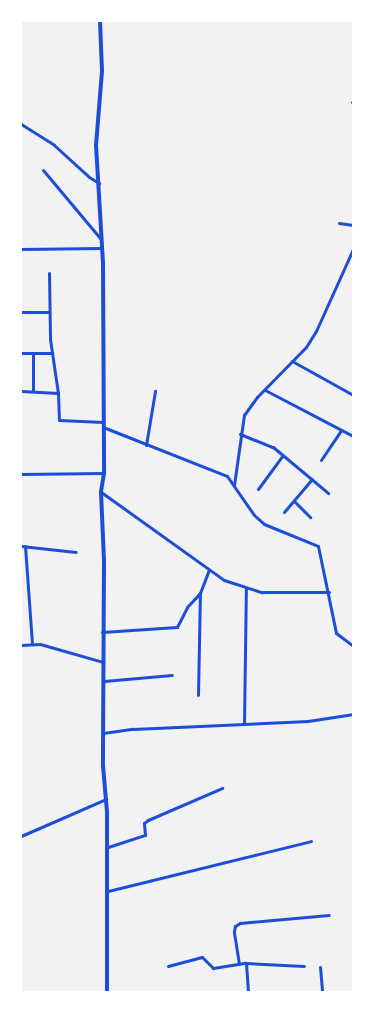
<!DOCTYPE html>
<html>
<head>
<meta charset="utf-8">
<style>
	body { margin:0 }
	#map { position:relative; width:374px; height:1013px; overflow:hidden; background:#f2f2f2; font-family:Figtree,sans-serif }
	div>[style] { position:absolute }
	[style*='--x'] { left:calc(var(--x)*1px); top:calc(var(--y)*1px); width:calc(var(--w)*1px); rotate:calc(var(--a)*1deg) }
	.minor>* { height:3px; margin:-1.5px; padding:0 1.5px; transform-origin:1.5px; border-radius:1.5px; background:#1d4ed8 }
	.tertiary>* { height:4px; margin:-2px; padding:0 2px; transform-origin:2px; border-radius:2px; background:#1d4ed8 }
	span { translate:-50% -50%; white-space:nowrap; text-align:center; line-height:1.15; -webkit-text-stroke:4px #fff; paint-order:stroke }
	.frame { position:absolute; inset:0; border:22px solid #fff; pointer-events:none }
</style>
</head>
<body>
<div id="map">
	<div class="minor">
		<div style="--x:352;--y:102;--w:1;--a:0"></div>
		<div style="--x:21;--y:124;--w:39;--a:32"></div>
		<div style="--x:54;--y:145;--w:47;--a:42.4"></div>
		<div style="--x:89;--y:177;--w:12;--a:31"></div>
		<div style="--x:43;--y:170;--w:89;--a:50"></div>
		<div style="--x:339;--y:223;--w:14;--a:8"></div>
		<div style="--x:21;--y:249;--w:81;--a:-0.7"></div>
		<div style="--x:49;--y:273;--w:66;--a:89.1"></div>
		<div style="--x:50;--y:339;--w:55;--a:81.6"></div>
		<div style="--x:58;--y:393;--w:27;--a:88"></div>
		<div style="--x:59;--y:420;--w:44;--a:2.6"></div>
		<div style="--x:21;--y:312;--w:28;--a:0"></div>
		<div style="--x:21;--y:353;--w:31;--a:0"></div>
		<div style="--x:292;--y:361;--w:70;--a:29.1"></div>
		<div style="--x:265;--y:390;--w:99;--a:27.6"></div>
		<div style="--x:21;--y:391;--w:37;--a:3"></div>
		<div style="--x:33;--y:391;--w:38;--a:-90"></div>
		<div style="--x:103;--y:427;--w:133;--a:21.6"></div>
		<div style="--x:227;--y:476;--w:47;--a:55.3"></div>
		<div style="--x:254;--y:515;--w:13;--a:42"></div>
		<div style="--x:264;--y:524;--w:58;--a:22.2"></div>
		<div style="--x:318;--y:546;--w:89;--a:78.3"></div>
		<div style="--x:336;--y:633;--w:21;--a:37"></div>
		<div style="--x:240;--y:434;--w:35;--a:22"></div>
		<div style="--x:273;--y:447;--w:72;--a:39.9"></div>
		<div style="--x:146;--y:445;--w:55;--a:-80.5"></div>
		<div style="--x:321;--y:460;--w:36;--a:-56"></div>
		<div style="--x:21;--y:474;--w:83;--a:-0.7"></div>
		<div style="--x:234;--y:485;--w:71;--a:-81.9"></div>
		<div style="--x:244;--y:415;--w:22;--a:-54"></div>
		<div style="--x:257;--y:397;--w:70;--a:-45.6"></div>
		<div style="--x:306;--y:347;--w:19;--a:-58"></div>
		<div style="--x:316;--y:331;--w:90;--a:-65.7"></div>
		<div style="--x:258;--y:489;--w:42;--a:-53.7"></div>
		<div style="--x:101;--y:492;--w:151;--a:35.6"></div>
		<div style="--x:224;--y:580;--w:40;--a:18"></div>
		<div style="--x:262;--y:592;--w:67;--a:0"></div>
		<div style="--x:294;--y:501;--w:23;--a:45"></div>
		<div style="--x:284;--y:512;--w:43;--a:-49.7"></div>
		<div style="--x:21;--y:546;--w:55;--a:6.2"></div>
		<div style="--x:25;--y:546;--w:98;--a:85.9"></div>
		<div style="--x:102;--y:632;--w:75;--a:-3.8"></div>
		<div style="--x:177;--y:627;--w:22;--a:-63"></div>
		<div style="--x:187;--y:607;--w:19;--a:-47"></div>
		<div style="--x:21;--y:645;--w:19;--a:-3"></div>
		<div style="--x:40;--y:644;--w:66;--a:15.9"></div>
		<div style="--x:104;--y:681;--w:68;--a:-5"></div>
		<div style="--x:198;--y:695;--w:102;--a:-88.9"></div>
		<div style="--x:200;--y:593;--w:25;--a:-69"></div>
		<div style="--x:244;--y:724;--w:136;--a:-89.2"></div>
		<div style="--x:103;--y:733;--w:30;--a:-8"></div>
		<div style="--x:133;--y:729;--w:175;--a:-2.6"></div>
		<div style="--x:308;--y:721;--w:46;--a:-8.8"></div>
		<div style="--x:21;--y:836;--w:93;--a:-23.5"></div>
		<div style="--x:108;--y:847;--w:39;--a:-18"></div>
		<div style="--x:145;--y:835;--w:12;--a:-95"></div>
		<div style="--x:144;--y:823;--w:5;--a:-37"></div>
		<div style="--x:148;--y:820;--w:81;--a:-23.4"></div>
		<div style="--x:108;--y:891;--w:209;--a:-13.8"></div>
		<div style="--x:246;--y:963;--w:29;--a:86"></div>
		<div style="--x:239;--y:964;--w:33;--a:-99"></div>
		<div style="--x:234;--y:931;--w:5;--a:-79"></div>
		<div style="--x:235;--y:926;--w:6;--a:-31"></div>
		<div style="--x:240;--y:923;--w:89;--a:-5.1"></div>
		<div style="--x:168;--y:966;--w:35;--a:-15"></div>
		<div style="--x:202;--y:957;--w:16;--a:45"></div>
		<div style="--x:213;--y:968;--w:33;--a:-9"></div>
		<div style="--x:246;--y:963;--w:58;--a:3"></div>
		<div style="--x:320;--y:967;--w:25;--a:85"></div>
	</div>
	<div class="tertiary">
		<div style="--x:100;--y:21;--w:50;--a:87.7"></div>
		<div style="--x:102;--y:71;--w:74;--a:94.6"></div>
		<div style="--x:96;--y:145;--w:119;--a:86.6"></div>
		<div style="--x:103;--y:264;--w:209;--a:89.7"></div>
		<div style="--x:104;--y:473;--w:19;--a:99"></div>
		<div style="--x:101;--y:492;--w:68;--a:87.5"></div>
		<div style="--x:104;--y:560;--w:206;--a:90.3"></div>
		<div style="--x:103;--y:766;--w:46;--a:85"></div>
		<div style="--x:107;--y:812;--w:180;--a:90"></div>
	</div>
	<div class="frame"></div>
</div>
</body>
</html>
